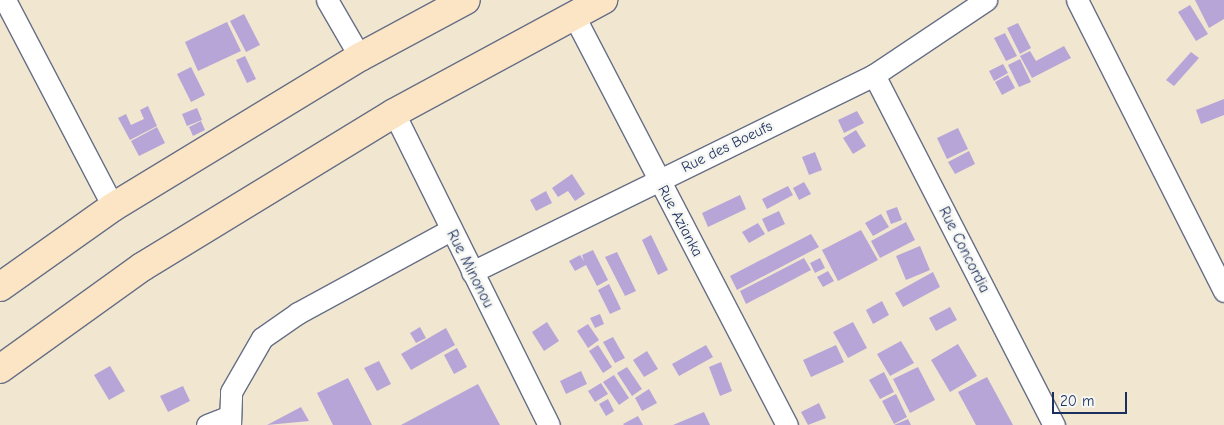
<!DOCTYPE html>
<html>
<head>
<meta charset="utf-8">
<style>
	body { margin:0 }
	#map { position:relative; width:1224px; height:425px; overflow:hidden; background:#f1e6d0; font-family:"Comic Neue",sans-serif }
	div>[style] { position:absolute }
	[style*='--x'] { left:calc(var(--x)*1px); top:calc(var(--y)*1px); width:calc(var(--w)*1px); rotate:calc(var(--a)*1deg) }
	.building>* { inset:0; background:#b7a5d8 }
	.roads { filter:drop-shadow(1px 0 #666f86) drop-shadow(-1px 0 #666f86) drop-shadow(0 1px #666f86) drop-shadow(0 -1px #666f86) }
	.street>* { height:21px; margin:-10.5px; padding:0 10.5px; transform-origin:10.5px; border-radius:10.5px; background:#fff }
	.secondary>* { height:28px; margin:-14px; padding:0 14px; transform-origin:14px; border-radius:14px; background:#fce5c4 }
	span { translate:-50% -50%; white-space:nowrap; text-align:center; line-height:1.15; -webkit-text-stroke:5px #f6f6f2; paint-order:stroke }
	.street-label { font-size:15px; color:#1b2f5e }
	.scale { position:absolute; left:1052px; top:392px; width:75px; height:22px; box-sizing:border-box; border:2px solid #1b2f5e; border-top:0; padding-left:6px; font-size:15px; line-height:18px; white-space:nowrap; color:#1b2f5e; -webkit-text-stroke:4px #f6f6f2; paint-order:stroke }
</style>
</head>
<body>
<div id="map">
	<div class="building">
		<div style="clip-path:polygon(1195px 0,1224px 0,1224px 19px,1209px 28px)"></div>
		<div style="clip-path:polygon(1190px 5px,1208px 34px,1196px 41px,1178px 12px)"></div>
		<div style="clip-path:polygon(244px 14px,260px 45px,246px 52px,230px 21px)"></div>
		<div style="clip-path:polygon(227px 22px,241px 51px,198px 71px,185px 42px)"></div>
		<div style="clip-path:polygon(1018px 23px,1031px 48px,1020px 54px,1007px 28px)"></div>
		<div style="clip-path:polygon(1005px 33px,1017px 56px,1006px 61px,994px 38px)"></div>
		<div style="clip-path:polygon(1064px 46px,1071px 58px,1032px 78px,1020px 56px,1030px 51px,1036px 61px)"></div>
		<div style="clip-path:polygon(1191px 52px,1199px 58px,1174px 86px,1166px 80px)"></div>
		<div style="clip-path:polygon(245px 56px,256px 79px,247px 83px,236px 60px)"></div>
		<div style="clip-path:polygon(1020px 59px,1031px 82px,1019px 87px,1008px 65px)"></div>
		<div style="clip-path:polygon(1003px 64px,1008px 73px,994px 81px,989px 71px)"></div>
		<div style="clip-path:polygon(191px 67px,205px 95px,191px 102px,177px 74px)"></div>
		<div style="clip-path:polygon(1008px 75px,1015px 88px,1002px 95px,995px 82px)"></div>
		<div style="clip-path:polygon(1224px 99px,1224px 115px,1201px 124px,1196px 110px)"></div>
		<div style="clip-path:polygon(148px 106px,157px 126px,130px 140px,118px 118px,126px 114px,131px 125px,144px 119px,140px 110px)"></div>
		<div style="clip-path:polygon(197px 108px,202px 120px,187px 126px,182px 114px)"></div>
		<div style="clip-path:polygon(857px 111px,864px 123px,844px 133px,838px 120px)"></div>
		<div style="clip-path:polygon(201px 121px,205px 130px,193px 136px,189px 127px)"></div>
		<div style="clip-path:polygon(157px 127px,165px 143px,139px 156px,131px 141px)"></div>
		<div style="clip-path:polygon(958px 128px,968px 149px,947px 159px,937px 138px)"></div>
		<div style="clip-path:polygon(856px 130px,866px 146px,853px 154px,843px 138px)"></div>
		<div style="clip-path:polygon(969px 151px,975px 164px,955px 174px,948px 162px)"></div>
		<div style="clip-path:polygon(815px 152px,822px 170px,809px 175px,802px 157px)"></div>
		<div style="clip-path:polygon(572px 174px,585px 194px,575px 201px,568px 191px,558px 197px,552px 188px)"></div>
		<div style="clip-path:polygon(804px 182px,811px 194px,799px 200px,793px 188px)"></div>
		<div style="clip-path:polygon(788px 186px,793px 195px,767px 209px,762px 199px)"></div>
		<div style="clip-path:polygon(546px 191px,552px 203px,536px 211px,530px 200px)"></div>
		<div style="clip-path:polygon(740px 195px,746px 209px,708px 227px,702px 213px)"></div>
		<div style="clip-path:polygon(897px 207px,902px 220px,891px 224px,886px 211px)"></div>
		<div style="clip-path:polygon(779px 211px,785px 224px,768px 232px,762px 219px)"></div>
		<div style="clip-path:polygon(881px 214px,889px 227px,873px 236px,865px 223px)"></div>
		<div style="clip-path:polygon(906px 222px,915px 240px,880px 258px,871px 241px)"></div>
		<div style="clip-path:polygon(758px 223px,765px 234px,749px 243px,742px 232px)"></div>
		<div style="clip-path:polygon(861px 230px,878px 260px,838px 281px,822px 250px)"></div>
		<div style="clip-path:polygon(811px 234px,819px 247px,737px 290px,730px 276px)"></div>
		<div style="clip-path:polygon(651px 235px,668px 270px,658px 275px,642px 240px)"></div>
		<div style="clip-path:polygon(920px 246px,930px 270px,906px 280px,896px 256px)"></div>
		<div style="clip-path:polygon(593px 250px,608px 280px,597px 286px,586px 265px,575px 271px,569px 261px,580px 255px,584px 261px,582px 255px)"></div>
		<div style="clip-path:polygon(617px 252px,636px 291px,625px 296px,605px 257px)"></div>
		<div style="clip-path:polygon(804px 258px,811px 270px,746px 304px,740px 291px)"></div>
		<div style="clip-path:polygon(820px 258px,825px 268px,815px 273px,810px 263px)"></div>
		<div style="clip-path:polygon(828px 271px,834px 281px,823px 287px,817px 277px)"></div>
		<div style="clip-path:polygon(933px 272px,940px 287px,903px 307px,895px 293px)"></div>
		<div style="clip-path:polygon(609px 284px,621px 309px,610px 314px,598px 290px)"></div>
		<div style="clip-path:polygon(882px 301px,889px 315px,873px 324px,866px 310px)"></div>
		<div style="clip-path:polygon(950px 307px,957px 320px,936px 331px,929px 318px)"></div>
		<div style="clip-path:polygon(600px 314px,604px 324px,595px 328px,590px 318px)"></div>
		<div style="clip-path:polygon(547px 322px,559px 341px,544px 351px,532px 332px)"></div>
		<div style="clip-path:polygon(853px 322px,867px 348px,848px 358px,833px 332px)"></div>
		<div style="clip-path:polygon(588px 324px,599px 340px,588px 348px,577px 331px)"></div>
		<div style="clip-path:polygon(420px 327px,426px 338px,416px 343px,410px 333px)"></div>
		<div style="clip-path:polygon(446px 328px,455px 345px,411px 370px,401px 354px)"></div>
		<div style="clip-path:polygon(613px 337px,625px 358px,615px 363px,603px 342px)"></div>
		<div style="clip-path:polygon(901px 341px,914px 363px,890px 376px,877px 354px)"></div>
		<div style="clip-path:polygon(958px 344px,977px 376px,950px 392px,931px 360px)"></div>
		<div style="clip-path:polygon(598px 345px,612px 367px,603px 373px,589px 351px)"></div>
		<div style="clip-path:polygon(706px 345px,713px 357px,679px 376px,672px 364px)"></div>
		<div style="clip-path:polygon(836px 345px,844px 362px,811px 377px,803px 360px)"></div>
		<div style="clip-path:polygon(457px 348px,467px 367px,454px 374px,444px 355px)"></div>
		<div style="clip-path:polygon(647px 351px,658px 369px,644px 377px,633px 360px)"></div>
		<div style="clip-path:polygon(379px 361px,391px 384px,377px 391px,364px 368px)"></div>
		<div style="clip-path:polygon(721px 362px,732px 391px,720px 396px,709px 367px)"></div>
		<div style="clip-path:polygon(110px 366px,125px 391px,109px 400px,94px 375px)"></div>
		<div style="clip-path:polygon(627px 367px,642px 389px,632px 396px,617px 373px)"></div>
		<div style="clip-path:polygon(918px 367px,935px 400px,910px 413px,893px 379px)"></div>
		<div style="clip-path:polygon(581px 371px,587px 384px,566px 394px,560px 381px)"></div>
		<div style="clip-path:polygon(884px 372px,894px 392px,880px 399px,869px 380px)"></div>
		<div style="clip-path:polygon(614px 375px,629px 398px,619px 405px,603px 382px)"></div>
		<div style="clip-path:polygon(987px 377px,1013px 425px,976px 425px,958px 392px)"></div>
		<div style="clip-path:polygon(348px 378px,372px 425px,333px 425px,317px 393px)"></div>
		<div style="clip-path:polygon(601px 383px,608px 394px,595px 402px,588px 391px)"></div>
		<div style="clip-path:polygon(478px 384px,500px 425px,401px 425px)"></div>
		<div style="clip-path:polygon(183px 386px,190px 401px,168px 412px,160px 396px)"></div>
		<div style="clip-path:polygon(649px 389px,657px 403px,642px 411px,635px 398px)"></div>
		<div style="clip-path:polygon(896px 394px,907px 417px,894px 424px,882px 401px)"></div>
		<div style="clip-path:polygon(608px 399px,614px 411px,606px 416px,599px 404px)"></div>
		<div style="clip-path:polygon(819px 403px,826px 418px,808px 425px,801px 412px)"></div>
		<div style="clip-path:polygon(301px 407px,309px 421px,267px 425px)"></div>
		<div style="clip-path:polygon(704px 412px,710px 425px,673px 425px)"></div>
		<div style="clip-path:polygon(638px 416px,643px 425px,624px 425px,623px 424px)"></div>
		<div style="clip-path:polygon(908px 419px,911px 425px,894px 425px)"></div>
	</div>
	<div class="roads">
		<div class="street">
			<div style="--x:5;--y:0;--w:233;--a:62.4"></div>
			<div style="--x:327;--y:0;--w:66;--a:59.9"></div>
			<div style="--x:1077;--y:0;--w:326;--a:63.2"></div>
			<div style="--x:574;--y:16;--w:461;--a:62.5"></div>
			<div style="--x:874;--y:75;--w:394;--a:62.8"></div>
			<div style="--x:394;--y:113;--w:348;--a:63.6"></div>
			<div style="--x:472;--y:272;--w:448;--a:-26.1"></div>
			<div style="--x:874;--y:75;--w:135;--a:-33.8"></div>
			<div style="--x:207;--y:425;--w:22;--a:-21"></div>
			<div style="--x:230;--y:425;--w:33;--a:-88"></div>
			<div style="--x:231;--y:392;--w:62;--a:-60.1"></div>
			<div style="--x:262;--y:338;--w:44;--a:-34.8"></div>
			<div style="--x:298;--y:313;--w:173;--a:-28.6"></div>
		</div>
		<div class="secondary">
			<div style="--x:0;--y:287;--w:138;--a:-35.3"></div>
			<div style="--x:113;--y:207;--w:289;--a:-31.3"></div>
			<div style="--x:360;--y:57;--w:120;--a:-28.3"></div>
			<div style="--x:0;--y:369;--w:175;--a:-35.7"></div>
			<div style="--x:142;--y:267;--w:295;--a:-31.4"></div>
			<div style="--x:394;--y:113;--w:238;--a:-28.4"></div>
		</div>
	</div>
	<div class="street-label">
		<span style="left:727px;top:147px;rotate:-26deg">Rue des Boeufs</span>
		<span style="left:680px;top:221px;rotate:62deg">Rue Azianka</span>
		<span style="left:964px;top:250px;rotate:63deg">Rue Concordia</span>
		<span style="left:470px;top:269px;rotate:63deg">Rue Minonou</span>
	</div>
	<div class="scale">20 m</div>
</div>
</body>
</html>
